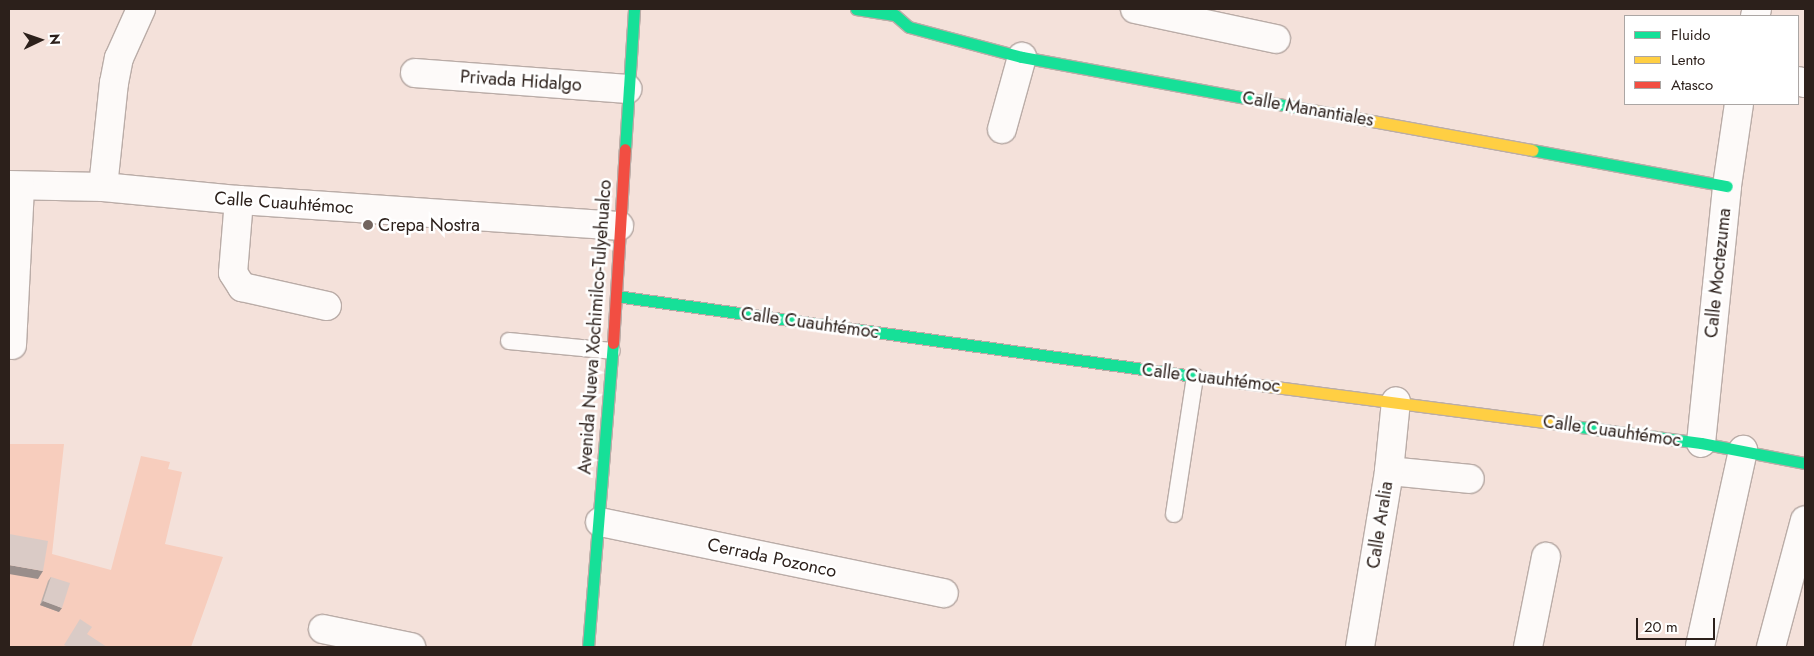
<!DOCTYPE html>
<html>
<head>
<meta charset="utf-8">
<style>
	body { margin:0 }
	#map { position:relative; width:1814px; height:656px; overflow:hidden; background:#f4e1da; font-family:Jost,sans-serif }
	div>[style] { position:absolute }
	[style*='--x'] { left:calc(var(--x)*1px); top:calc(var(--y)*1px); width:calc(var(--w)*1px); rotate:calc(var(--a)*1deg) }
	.green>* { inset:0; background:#f7cdbd }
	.roads { filter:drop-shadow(1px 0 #baaca7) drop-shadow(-1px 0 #baaca7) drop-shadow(0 1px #baaca7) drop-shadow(0 -1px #baaca7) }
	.lane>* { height:16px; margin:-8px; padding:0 8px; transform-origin:8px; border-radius:8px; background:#fdfaf9 }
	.street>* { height:28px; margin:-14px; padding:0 14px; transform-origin:14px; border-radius:14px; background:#fdfaf9 }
	.fast>* { height:11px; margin:-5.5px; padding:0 5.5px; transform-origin:5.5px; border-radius:5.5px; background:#16e098 }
	.slow>* { height:11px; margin:-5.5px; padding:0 5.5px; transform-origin:5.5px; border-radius:5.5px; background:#ffcf43 }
	.jam>* { height:11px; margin:-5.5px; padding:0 5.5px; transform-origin:5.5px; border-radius:5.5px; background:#f24e42 }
	.wall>* { inset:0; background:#bbafaa }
	.shaded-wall>* { inset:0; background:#998e8b }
	.building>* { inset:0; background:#dacbc6 }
	.dots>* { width:14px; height:14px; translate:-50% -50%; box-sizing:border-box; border:2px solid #fff; border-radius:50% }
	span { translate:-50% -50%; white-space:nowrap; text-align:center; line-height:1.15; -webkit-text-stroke:5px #fff; paint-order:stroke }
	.street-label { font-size:18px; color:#2c201b }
	.poi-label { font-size:18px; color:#2c201b }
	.left { translate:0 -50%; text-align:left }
	.frame { position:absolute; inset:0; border:10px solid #2c201b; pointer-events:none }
	.legend { position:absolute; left:1624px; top:15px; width:175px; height:90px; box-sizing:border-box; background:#fff; border:1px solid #aba6a4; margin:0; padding:6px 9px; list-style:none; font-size:15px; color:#2c201b }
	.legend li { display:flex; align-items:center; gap:10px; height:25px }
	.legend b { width:25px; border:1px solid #aba6a4 }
	.north { position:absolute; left:15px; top:15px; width:50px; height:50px; -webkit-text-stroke:4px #fff; paint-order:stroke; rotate:87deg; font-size:14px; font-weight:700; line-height:20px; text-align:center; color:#2c201b }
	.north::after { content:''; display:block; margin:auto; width:18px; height:22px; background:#2c201b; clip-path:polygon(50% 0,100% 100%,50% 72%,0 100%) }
	.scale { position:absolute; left:1636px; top:618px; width:79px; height:22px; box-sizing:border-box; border:2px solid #2c201b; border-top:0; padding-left:6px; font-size:15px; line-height:18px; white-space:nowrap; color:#2c201b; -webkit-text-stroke:4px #fff; paint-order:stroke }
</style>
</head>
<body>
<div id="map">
	<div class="green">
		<div style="clip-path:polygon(9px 444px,64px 444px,52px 554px,111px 570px,141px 456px,170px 462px,168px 469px,182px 472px,165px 544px,223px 557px,191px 647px,9px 647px)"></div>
	</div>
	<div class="roads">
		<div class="lane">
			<div style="--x:509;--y:341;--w:103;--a:5.5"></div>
			<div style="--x:1174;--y:514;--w:139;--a:-81.3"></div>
		</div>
		<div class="street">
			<div style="--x:1135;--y:9;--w:144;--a:12"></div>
			<div style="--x:1755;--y:16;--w:7;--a:-74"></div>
			<div style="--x:415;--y:73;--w:213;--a:4.3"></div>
			<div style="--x:1798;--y:81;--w:7;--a:16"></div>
			<div style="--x:1002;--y:129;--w:75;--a:-74.5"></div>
			<div style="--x:9;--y:185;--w:94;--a:1.2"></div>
			<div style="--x:103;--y:187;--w:137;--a:5.5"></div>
			<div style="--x:239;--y:200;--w:381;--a:3.9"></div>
			<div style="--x:103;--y:187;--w:105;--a:-84"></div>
			<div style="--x:114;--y:83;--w:25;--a:-79"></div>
			<div style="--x:119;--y:58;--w:54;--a:-65.8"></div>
			<div style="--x:239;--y:200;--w:73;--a:94.7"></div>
			<div style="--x:233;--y:273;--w:17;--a:57"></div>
			<div style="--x:242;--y:287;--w:87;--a:12.6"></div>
			<div style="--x:12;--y:345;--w:159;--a:-87.1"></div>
			<div style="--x:1701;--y:443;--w:258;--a:-84.2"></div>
			<div style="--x:1727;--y:186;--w:83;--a:-81.7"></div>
			<div style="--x:1389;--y:471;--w:81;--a:5.6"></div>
			<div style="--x:600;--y:522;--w:351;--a:11.7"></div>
			<div style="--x:323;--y:629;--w:90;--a:11.6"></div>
			<div style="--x:1700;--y:646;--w:201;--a:-77.6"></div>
			<div style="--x:1360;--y:647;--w:178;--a:-80.6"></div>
			<div style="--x:1389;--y:471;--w:70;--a:-84.3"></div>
			<div style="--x:1528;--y:647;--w:92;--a:-78.7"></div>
			<div style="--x:1771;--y:647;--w:131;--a:-75"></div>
		</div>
		<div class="fast">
			<div style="--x:856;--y:9;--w:39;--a:9"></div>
			<div style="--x:895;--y:15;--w:18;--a:41"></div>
			<div style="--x:909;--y:27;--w:117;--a:14.9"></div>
			<div style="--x:1022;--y:57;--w:300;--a:10.4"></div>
			<div style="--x:625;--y:149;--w:140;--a:-86.3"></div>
			<div style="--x:1532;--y:150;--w:198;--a:10.5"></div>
			<div style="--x:616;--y:296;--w:619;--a:7.89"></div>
			<div style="--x:1558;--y:424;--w:144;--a:7.6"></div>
			<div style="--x:1701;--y:443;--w:106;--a:10.9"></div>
			<div style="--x:588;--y:647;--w:305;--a:-85.3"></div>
		</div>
		<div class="slow">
			<div style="--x:1317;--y:111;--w:219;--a:10.3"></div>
			<div style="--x:1229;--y:381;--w:332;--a:7.4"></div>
		</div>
		<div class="jam">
			<div style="--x:613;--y:343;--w:194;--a:-86.5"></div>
		</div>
	</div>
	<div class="wall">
		<div style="clip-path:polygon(51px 577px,59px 612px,40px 605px,48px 581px)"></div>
	</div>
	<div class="shaded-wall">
		<div style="clip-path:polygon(9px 565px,43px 571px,38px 579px,9px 574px)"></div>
		<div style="clip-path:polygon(43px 601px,62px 608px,59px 612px,40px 605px)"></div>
	</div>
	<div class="building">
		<div style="clip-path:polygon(9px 534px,48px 541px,43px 571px,9px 565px)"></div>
		<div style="clip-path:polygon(51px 577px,70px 583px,62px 608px,43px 601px)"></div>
		<div style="clip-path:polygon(80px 619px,92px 627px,87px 634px,107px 647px,68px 647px,64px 645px)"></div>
	</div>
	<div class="dots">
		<div style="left:368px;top:225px;background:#72645e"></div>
	</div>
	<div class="street-label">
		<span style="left:521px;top:81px;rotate:4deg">Privada Hidalgo</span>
		<span style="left:1308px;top:109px;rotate:10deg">Calle Manantiales</span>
		<span style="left:284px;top:203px;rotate:4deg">Calle Cuauhtémoc</span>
		<span style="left:1718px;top:273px;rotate:-84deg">Calle Moctezuma</span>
		<span style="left:810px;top:323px;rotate:8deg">Calle Cuauhtémoc</span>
		<span style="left:595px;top:327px;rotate:-86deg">Avenida Nueva Xochimilco-Tulyehualco</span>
		<span style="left:1211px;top:378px;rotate:7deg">Calle Cuauhtémoc</span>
		<span style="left:1612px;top:431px;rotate:8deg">Calle Cuauhtémoc</span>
		<span style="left:1380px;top:525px;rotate:-81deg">Calle Aralia</span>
		<span style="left:772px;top:558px;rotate:12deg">Cerrada Pozonco</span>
	</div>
	<div class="poi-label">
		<span class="left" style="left:378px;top:225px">Crepa Nostra</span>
	</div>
	<div class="frame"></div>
	<ul class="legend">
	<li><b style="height:6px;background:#16e098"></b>Fluido</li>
	<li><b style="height:6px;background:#ffcf43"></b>Lento</li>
	<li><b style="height:6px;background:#f24e42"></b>Atasco</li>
	</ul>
	<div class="north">N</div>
	<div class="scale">20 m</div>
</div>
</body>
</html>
